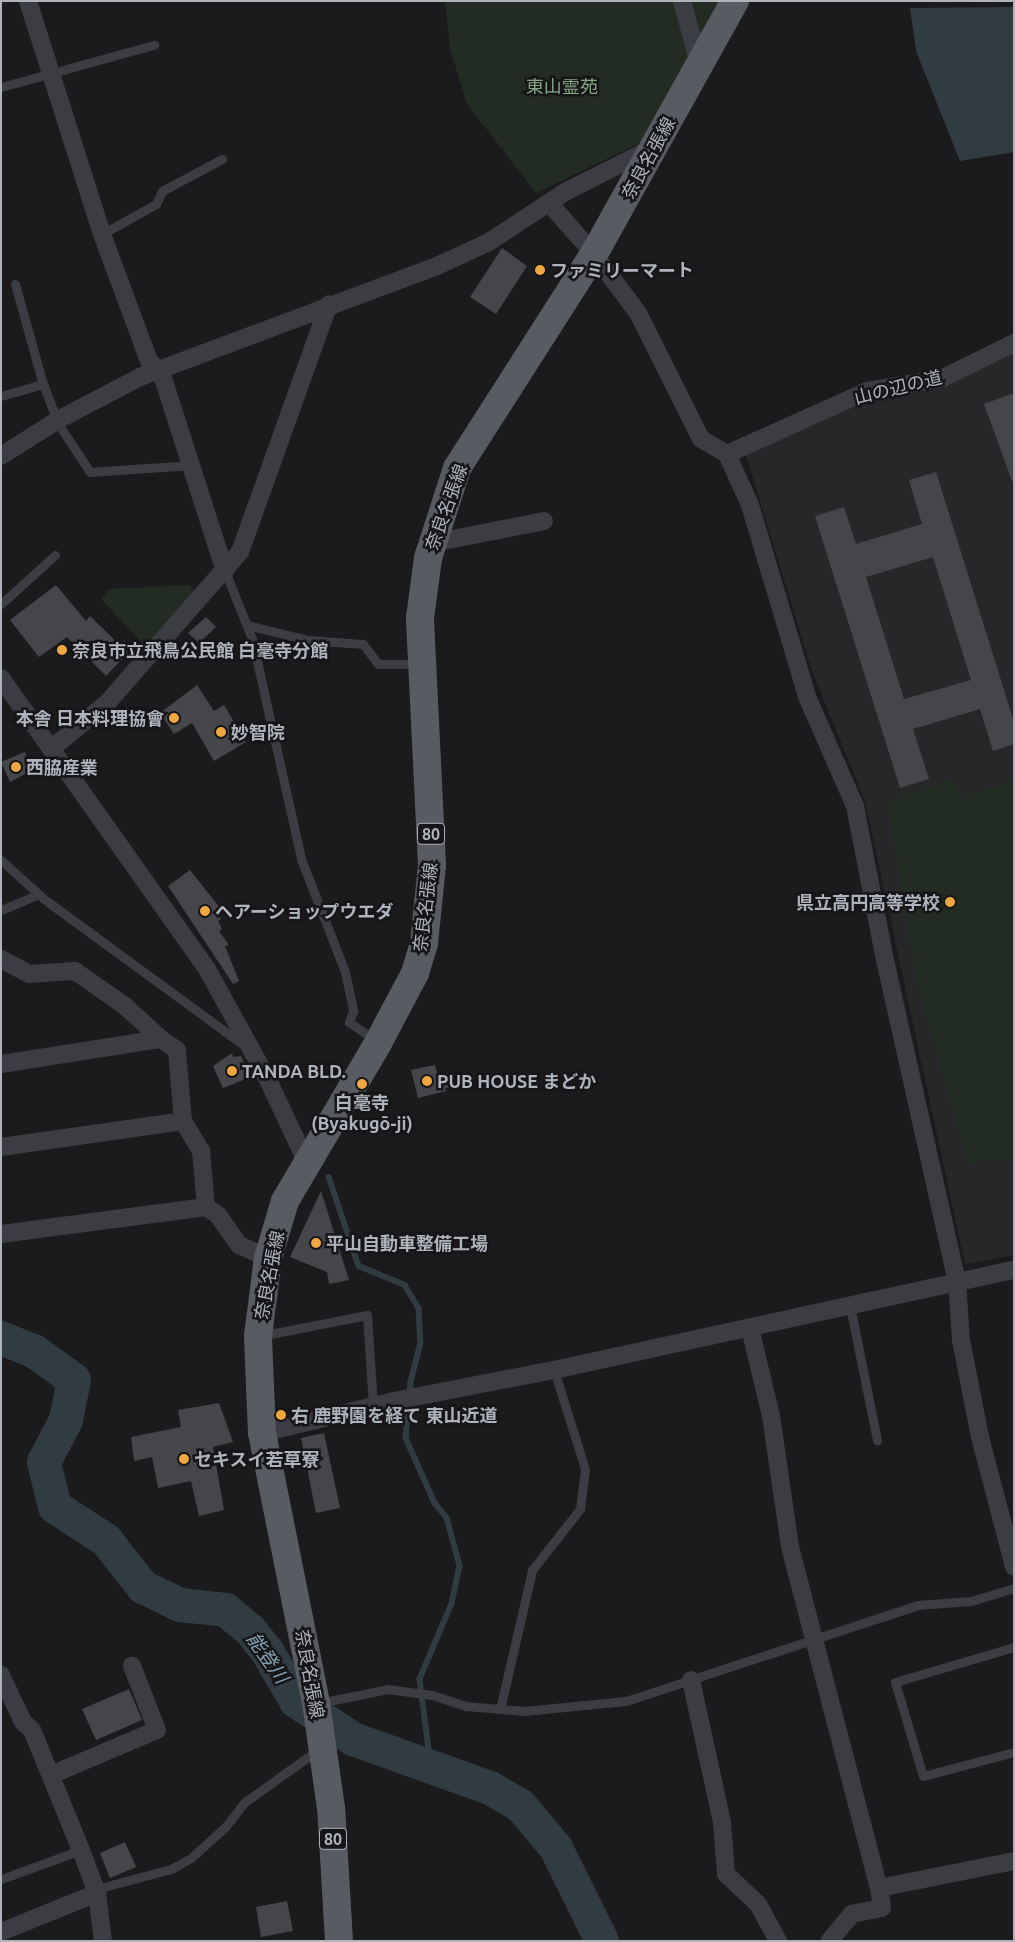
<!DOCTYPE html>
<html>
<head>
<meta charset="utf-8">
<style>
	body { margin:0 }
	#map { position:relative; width:1015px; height:1942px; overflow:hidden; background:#1b1b1d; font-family:Ubuntu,"Noto Sans JP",sans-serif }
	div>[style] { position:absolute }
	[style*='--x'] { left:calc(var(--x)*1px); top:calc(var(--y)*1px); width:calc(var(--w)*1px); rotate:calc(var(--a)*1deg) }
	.built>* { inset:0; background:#27272a }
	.green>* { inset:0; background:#232c23 }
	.water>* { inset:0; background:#303b42 }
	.stream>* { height:5.5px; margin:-2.75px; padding:0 2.75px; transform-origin:2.75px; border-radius:2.75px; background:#303b42 }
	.river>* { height:34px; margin:-17px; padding:0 17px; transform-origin:17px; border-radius:17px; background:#303b42 }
	.building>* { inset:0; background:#45464a }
	.lane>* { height:9px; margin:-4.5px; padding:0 4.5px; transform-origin:4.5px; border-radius:4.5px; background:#3c3d42 }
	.street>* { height:18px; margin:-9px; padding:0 9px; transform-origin:9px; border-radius:9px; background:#3c3d42 }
	.primary>* { height:28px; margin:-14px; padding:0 14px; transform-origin:14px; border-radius:14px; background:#585b61 }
	.dots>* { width:14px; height:14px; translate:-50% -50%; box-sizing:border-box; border:2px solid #161618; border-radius:50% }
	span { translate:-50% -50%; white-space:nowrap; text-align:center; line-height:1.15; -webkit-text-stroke:5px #161618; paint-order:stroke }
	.shield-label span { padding:1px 4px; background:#161618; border:1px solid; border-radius:4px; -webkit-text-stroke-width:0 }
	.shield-label { font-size:16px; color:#aeb3bc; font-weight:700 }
	.park-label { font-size:18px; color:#86a785 }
	.street-label { font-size:18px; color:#aeb3bc }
	.poi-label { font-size:18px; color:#aeb3bc; font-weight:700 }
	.left { translate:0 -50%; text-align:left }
	.right { translate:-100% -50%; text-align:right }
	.water-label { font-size:19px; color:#86a3b6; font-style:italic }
	.frame { position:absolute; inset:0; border:2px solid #aeb3bc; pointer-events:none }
</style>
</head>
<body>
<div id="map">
	<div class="built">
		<div style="clip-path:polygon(1014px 348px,1014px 1255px,965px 1264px,865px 801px,812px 671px,745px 452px,887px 393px)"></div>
	</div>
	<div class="green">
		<div style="clip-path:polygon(445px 1px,720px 1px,644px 141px,536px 193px,467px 104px,450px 49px)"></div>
		<div style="clip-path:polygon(189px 585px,196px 592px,146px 647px,101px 599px,109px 589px)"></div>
		<div style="clip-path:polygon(953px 779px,960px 797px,1014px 781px,1014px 1159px,968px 1163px,916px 980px,887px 800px)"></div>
	</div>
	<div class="water">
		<div style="clip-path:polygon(1014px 7px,1014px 152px,960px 161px,916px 51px,910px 8px)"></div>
	</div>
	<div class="stream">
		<div style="--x:329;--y:1177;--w:94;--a:71.4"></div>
		<div style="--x:359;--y:1266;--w:50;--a:22.4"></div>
		<div style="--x:405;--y:1285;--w:27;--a:59"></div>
		<div style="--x:419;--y:1308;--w:35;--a:87"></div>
		<div style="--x:421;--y:1343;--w:40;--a:104.4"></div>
		<div style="--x:411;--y:1382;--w:56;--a:95.1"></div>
		<div style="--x:406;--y:1438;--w:71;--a:66"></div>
		<div style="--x:435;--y:1503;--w:19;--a:51"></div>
		<div style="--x:447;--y:1518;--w:50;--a:74.8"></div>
		<div style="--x:460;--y:1566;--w:39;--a:102"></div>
		<div style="--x:452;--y:1604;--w:82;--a:113.1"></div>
		<div style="--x:420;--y:1679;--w:87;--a:82.7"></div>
	</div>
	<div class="river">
		<div style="--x:1;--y:1338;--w:35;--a:22"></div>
		<div style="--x:34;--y:1351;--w:49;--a:35.9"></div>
		<div style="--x:74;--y:1380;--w:41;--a:101.3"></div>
		<div style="--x:66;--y:1420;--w:47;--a:117.6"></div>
		<div style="--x:44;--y:1462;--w:46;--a:76.3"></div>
		<div style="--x:55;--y:1507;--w:61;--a:32.9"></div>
		<div style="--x:106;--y:1540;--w:60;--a:51.8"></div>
		<div style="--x:143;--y:1587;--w:41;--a:25.9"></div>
		<div style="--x:180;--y:1605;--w:46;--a:6.2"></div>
		<div style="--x:226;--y:1610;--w:31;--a:40"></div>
		<div style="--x:250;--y:1630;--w:27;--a:51"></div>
		<div style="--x:267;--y:1651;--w:58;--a:59.9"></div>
		<div style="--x:296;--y:1701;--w:69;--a:33.7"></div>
		<div style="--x:353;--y:1739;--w:145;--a:19.7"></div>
		<div style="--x:490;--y:1788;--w:34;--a:30"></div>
		<div style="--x:520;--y:1805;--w:56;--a:50.1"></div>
		<div style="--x:556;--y:1848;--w:104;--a:63.7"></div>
	</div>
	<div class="building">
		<div style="clip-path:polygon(502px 248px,527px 266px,496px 314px,470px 297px)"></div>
		<div style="clip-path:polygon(1014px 393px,1014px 481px,1012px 481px,984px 404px)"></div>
		<div style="clip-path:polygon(evenodd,936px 472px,1014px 722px,1014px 744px,993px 751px,980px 709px,913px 729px,929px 779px,900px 788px,815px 516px,844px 507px,856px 544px,922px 524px,909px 480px,936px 472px,933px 557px,971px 680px,904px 699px,866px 577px,933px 557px)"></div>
		<div style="clip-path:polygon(56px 585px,86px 621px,90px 616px,128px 653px,106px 676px,67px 637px,39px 657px,10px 620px)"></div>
		<div style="clip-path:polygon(206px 617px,216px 627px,199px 643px,188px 633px)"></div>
		<div style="clip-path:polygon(197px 685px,214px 711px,224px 705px,246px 742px,214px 761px,192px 723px,174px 734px,160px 713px)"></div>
		<div style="clip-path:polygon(25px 752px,31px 771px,10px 782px,1px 762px)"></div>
		<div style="clip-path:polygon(190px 870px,220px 908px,215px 911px,221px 919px,218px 921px,222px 929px,219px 931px,229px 945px,225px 946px,239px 981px,233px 984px,168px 886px)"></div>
		<div style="clip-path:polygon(232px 1053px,233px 1057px,241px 1056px,251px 1077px,223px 1088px,213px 1066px)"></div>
		<div style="clip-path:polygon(435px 1065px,438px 1075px,448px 1073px,452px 1087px,445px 1088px,446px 1091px,418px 1098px,411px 1070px)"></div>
		<div style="clip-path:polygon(321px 1191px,349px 1280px,329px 1284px,327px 1272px,290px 1257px)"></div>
		<div style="clip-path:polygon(219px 1403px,233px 1442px,213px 1447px,224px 1510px,199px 1516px,191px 1481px,158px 1488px,152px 1457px,134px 1461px,131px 1437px,181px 1427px,178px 1410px)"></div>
		<div style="clip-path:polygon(324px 1433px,340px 1508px,316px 1513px,301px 1438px)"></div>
		<div style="clip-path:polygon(129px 1689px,142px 1720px,96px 1740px,82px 1709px)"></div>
		<div style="clip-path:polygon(125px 1842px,136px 1867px,110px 1878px,100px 1853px)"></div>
		<div style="clip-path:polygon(287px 1901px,293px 1931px,261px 1937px,256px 1907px)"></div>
	</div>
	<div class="lane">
		<div style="--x:1;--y:87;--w:159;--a:-15.4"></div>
		<div style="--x:102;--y:234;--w:62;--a:-29.1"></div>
		<div style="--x:156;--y:204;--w:14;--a:-65"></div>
		<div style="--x:162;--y:191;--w:68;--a:-28.1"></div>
		<div style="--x:15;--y:284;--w:104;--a:74.4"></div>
		<div style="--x:43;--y:384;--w:44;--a:68.7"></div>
		<div style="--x:59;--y:425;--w:56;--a:56.6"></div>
		<div style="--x:90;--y:472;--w:102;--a:-3.9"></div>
		<div style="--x:1;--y:396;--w:44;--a:-15.9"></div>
		<div style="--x:225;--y:571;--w:73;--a:68.3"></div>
		<div style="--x:252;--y:639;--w:225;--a:77.4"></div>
		<div style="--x:301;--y:859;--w:121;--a:68.7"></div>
		<div style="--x:345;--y:972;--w:40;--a:78"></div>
		<div style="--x:353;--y:1011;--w:12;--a:110"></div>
		<div style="--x:349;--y:1022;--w:33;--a:35"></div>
		<div style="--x:1;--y:604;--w:73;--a:-42.2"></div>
		<div style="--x:247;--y:625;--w:63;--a:13.8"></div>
		<div style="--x:308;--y:640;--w:55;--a:4.2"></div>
		<div style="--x:363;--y:644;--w:25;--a:53"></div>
		<div style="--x:378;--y:664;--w:41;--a:0"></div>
		<div style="--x:1;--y:860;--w:58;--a:42.2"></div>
		<div style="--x:44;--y:899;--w:250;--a:36.2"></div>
		<div style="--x:1;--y:910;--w:41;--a:-22.8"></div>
		<div style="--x:850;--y:1306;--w:137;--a:78.6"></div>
		<div style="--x:260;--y:1336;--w:109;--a:-11.1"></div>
		<div style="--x:367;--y:1315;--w:91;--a:86.2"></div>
		<div style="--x:1014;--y:1647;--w:124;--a:163.6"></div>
		<div style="--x:895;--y:1682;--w:98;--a:73.4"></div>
		<div style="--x:923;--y:1776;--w:94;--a:-14.8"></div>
		<div style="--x:319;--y:1703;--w:70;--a:-11.5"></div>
		<div style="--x:388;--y:1689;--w:44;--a:7.8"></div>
		<div style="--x:432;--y:1695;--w:36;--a:18"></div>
		<div style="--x:466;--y:1706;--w:58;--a:4.9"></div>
		<div style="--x:524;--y:1711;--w:102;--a:-5.6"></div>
		<div style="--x:626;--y:1701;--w:307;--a:-18.2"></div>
		<div style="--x:918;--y:1605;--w:53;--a:-4.3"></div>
		<div style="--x:971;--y:1601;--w:45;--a:-16.8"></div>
		<div style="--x:500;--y:1709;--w:143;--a:-77"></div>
		<div style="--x:532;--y:1570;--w:78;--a:-51.8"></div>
		<div style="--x:580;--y:1509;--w:40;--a:-82.9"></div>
		<div style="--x:585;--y:1469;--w:104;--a:-107.4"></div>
		<div style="--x:1;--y:1879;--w:85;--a:-19.9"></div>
		<div style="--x:96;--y:1889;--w:78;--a:-14.9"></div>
		<div style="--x:171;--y:1869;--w:23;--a:-29"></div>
		<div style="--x:191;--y:1858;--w:47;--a:-42.4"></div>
		<div style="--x:226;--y:1826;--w:31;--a:-52"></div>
		<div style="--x:245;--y:1802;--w:91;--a:-35.6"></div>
	</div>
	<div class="street">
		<div style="--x:28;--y:1;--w:244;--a:72.4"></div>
		<div style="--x:102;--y:234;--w:135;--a:69.7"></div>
		<div style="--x:149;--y:361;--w:19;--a:47"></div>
		<div style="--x:162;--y:375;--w:206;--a:72.2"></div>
		<div style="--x:682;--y:1;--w:65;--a:74.9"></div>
		<div style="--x:550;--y:204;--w:67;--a:48.7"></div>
		<div style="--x:594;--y:254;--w:74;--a:53.3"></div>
		<div style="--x:638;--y:313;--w:141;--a:63.4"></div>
		<div style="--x:701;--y:439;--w:30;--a:30"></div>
		<div style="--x:727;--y:454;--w:56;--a:65.7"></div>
		<div style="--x:750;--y:505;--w:202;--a:73.4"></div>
		<div style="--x:808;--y:699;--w:117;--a:66.3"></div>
		<div style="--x:855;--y:806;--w:157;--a:79"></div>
		<div style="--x:885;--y:960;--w:329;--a:77.4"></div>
		<div style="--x:957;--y:1281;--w:59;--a:86.1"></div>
		<div style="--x:961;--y:1340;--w:99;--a:78.9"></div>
		<div style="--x:980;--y:1437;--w:134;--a:75.3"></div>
		<div style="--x:727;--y:454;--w:154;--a:-24.2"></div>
		<div style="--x:867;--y:391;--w:77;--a:-9.7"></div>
		<div style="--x:943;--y:378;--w:79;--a:-26.2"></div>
		<div style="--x:1;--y:456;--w:67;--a:-32.3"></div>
		<div style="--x:58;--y:420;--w:93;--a:-27.7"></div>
		<div style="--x:140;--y:377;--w:317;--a:-20.5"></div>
		<div style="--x:437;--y:266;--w:57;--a:-24.8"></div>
		<div style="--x:489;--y:242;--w:91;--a:-33.3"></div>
		<div style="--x:565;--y:192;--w:97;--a:-26.8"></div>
		<div style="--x:433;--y:543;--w:113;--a:-11.2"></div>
		<div style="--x:1;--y:678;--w:357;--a:54.7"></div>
		<div style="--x:207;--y:969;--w:129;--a:61.2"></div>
		<div style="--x:269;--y:1082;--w:87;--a:64.9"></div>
		<div style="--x:51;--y:749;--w:74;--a:-39.5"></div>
		<div style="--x:108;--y:702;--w:200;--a:-48.7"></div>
		<div style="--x:240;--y:552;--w:263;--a:-70.3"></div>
		<div style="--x:1;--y:959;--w:32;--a:28"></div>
		<div style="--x:29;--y:974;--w:46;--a:-3.7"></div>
		<div style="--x:75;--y:971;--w:61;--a:35"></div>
		<div style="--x:125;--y:1006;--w:49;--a:42.5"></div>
		<div style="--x:1;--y:1064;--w:162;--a:-8.9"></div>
		<div style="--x:161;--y:1039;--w:19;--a:35"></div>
		<div style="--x:177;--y:1050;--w:71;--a:85.2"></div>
		<div style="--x:1;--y:1147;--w:184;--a:-8.1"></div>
		<div style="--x:183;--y:1121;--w:35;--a:59"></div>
		<div style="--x:201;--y:1151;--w:56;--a:84.9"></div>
		<div style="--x:1;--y:1234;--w:207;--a:-7.5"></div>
		<div style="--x:206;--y:1207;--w:14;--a:34"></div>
		<div style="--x:218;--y:1215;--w:37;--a:55"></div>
		<div style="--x:239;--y:1245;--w:32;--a:24"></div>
		<div style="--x:750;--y:1328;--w:90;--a:76.6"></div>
		<div style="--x:771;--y:1416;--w:132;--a:81.7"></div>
		<div style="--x:790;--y:1547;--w:352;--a:75.4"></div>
		<div style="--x:879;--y:1888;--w:20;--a:81"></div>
		<div style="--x:882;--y:1908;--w:31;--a:169"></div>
		<div style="--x:852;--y:1914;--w:35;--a:130"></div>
		<div style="--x:262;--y:1433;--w:136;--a:-13.6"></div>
		<div style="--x:394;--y:1401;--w:163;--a:-11"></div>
		<div style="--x:554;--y:1370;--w:471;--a:-12.3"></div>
		<div style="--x:1;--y:1675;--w:52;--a:64.9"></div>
		<div style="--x:23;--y:1722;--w:12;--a:42"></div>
		<div style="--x:32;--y:1730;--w:130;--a:67.8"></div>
		<div style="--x:81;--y:1850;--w:46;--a:69.6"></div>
		<div style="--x:97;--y:1893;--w:48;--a:82.9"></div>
		<div style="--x:691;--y:1680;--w:145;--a:77.7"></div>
		<div style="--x:722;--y:1822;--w:52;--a:85.6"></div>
		<div style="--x:726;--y:1874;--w:44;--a:43.2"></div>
		<div style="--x:758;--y:1904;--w:42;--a:61.6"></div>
		<div style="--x:51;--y:1775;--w:115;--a:-23"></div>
		<div style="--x:157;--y:1730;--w:69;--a:-111.3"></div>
		<div style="--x:879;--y:1888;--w:138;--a:-11.3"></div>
		<div style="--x:1;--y:1932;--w:104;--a:-22.1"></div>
	</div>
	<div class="primary">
		<div style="--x:339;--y:1941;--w:133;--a:-93.4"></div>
		<div style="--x:331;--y:1808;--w:106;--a:-98.1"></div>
		<div style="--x:316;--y:1703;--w:275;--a:-101.3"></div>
		<div style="--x:262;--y:1433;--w:97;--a:-92.4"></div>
		<div style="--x:258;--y:1336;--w:79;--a:-82.7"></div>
		<div style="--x:268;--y:1258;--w:59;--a:-73.4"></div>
		<div style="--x:285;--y:1201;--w:183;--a:-59.5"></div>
		<div style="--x:378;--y:1043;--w:79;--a:-62.1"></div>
		<div style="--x:415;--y:973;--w:31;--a:-73"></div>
		<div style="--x:424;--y:943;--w:78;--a:-84.1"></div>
		<div style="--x:432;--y:865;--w:247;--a:-92.8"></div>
		<div style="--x:420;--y:618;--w:61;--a:-82.4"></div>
		<div style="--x:428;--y:558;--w:95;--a:-72.1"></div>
		<div style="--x:457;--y:468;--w:254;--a:-57.4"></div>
		<div style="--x:594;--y:254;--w:290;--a:-60.9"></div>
	</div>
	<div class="dots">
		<div style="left:540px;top:270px;background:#f1a73f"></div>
		<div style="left:62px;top:650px;background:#f1a73f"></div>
		<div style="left:174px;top:718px;background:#f1a73f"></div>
		<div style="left:221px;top:732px;background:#f1a73f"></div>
		<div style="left:16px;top:767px;background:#f1a73f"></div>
		<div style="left:950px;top:902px;background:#f1a73f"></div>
		<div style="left:205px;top:911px;background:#f1a73f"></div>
		<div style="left:232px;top:1071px;background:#f1a73f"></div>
		<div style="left:427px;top:1081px;background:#f1a73f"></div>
		<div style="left:362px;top:1084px;background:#f1a73f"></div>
		<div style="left:316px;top:1243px;background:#f1a73f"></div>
		<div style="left:281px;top:1415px;background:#f1a73f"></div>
		<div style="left:184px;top:1459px;background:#f1a73f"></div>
	</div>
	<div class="shield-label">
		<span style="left:431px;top:834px">80</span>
		<span style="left:333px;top:1839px">80</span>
	</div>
	<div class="park-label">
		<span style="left:562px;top:86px">東山霊苑</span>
	</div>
	<div class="street-label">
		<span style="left:648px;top:158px;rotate:-61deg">奈良名張線</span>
		<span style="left:898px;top:387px;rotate:-14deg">山の辺の道</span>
		<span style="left:446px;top:507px;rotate:-70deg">奈良名張線</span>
		<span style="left:425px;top:907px;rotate:-83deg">奈良名張線</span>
		<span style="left:269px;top:1275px;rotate:-79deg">奈良名張線</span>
		<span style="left:310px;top:1674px;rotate:80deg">奈良名張線</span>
	</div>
	<div class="poi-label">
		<span class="left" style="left:550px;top:270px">ファミリーマート</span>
		<span class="left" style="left:72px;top:650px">奈良市立飛鳥公民館 白毫寺分館</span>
		<span class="right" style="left:164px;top:718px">本舎 日本料理協會</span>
		<span class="left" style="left:231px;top:732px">妙智院</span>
		<span class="left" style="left:26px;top:767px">西脇産業</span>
		<span class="right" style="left:940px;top:902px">県立高円高等学校</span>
		<span class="left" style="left:215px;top:911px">ヘアーショップウエダ</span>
		<span class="left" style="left:242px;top:1071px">TANDA BLD.</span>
		<span class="left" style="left:437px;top:1081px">PUB HOUSE まどか</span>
		<span style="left:362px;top:1113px">白毫寺<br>(Byakugō-ji)</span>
		<span class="left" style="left:326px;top:1243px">平山自動車整備工場</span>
		<span class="left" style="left:291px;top:1415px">右 鹿野園を経て 東山近道</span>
		<span class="left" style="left:194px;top:1459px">セキスイ若草寮</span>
	</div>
	<div class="water-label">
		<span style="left:267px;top:1658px;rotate:55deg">能登川</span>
	</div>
	<div class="frame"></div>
</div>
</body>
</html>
